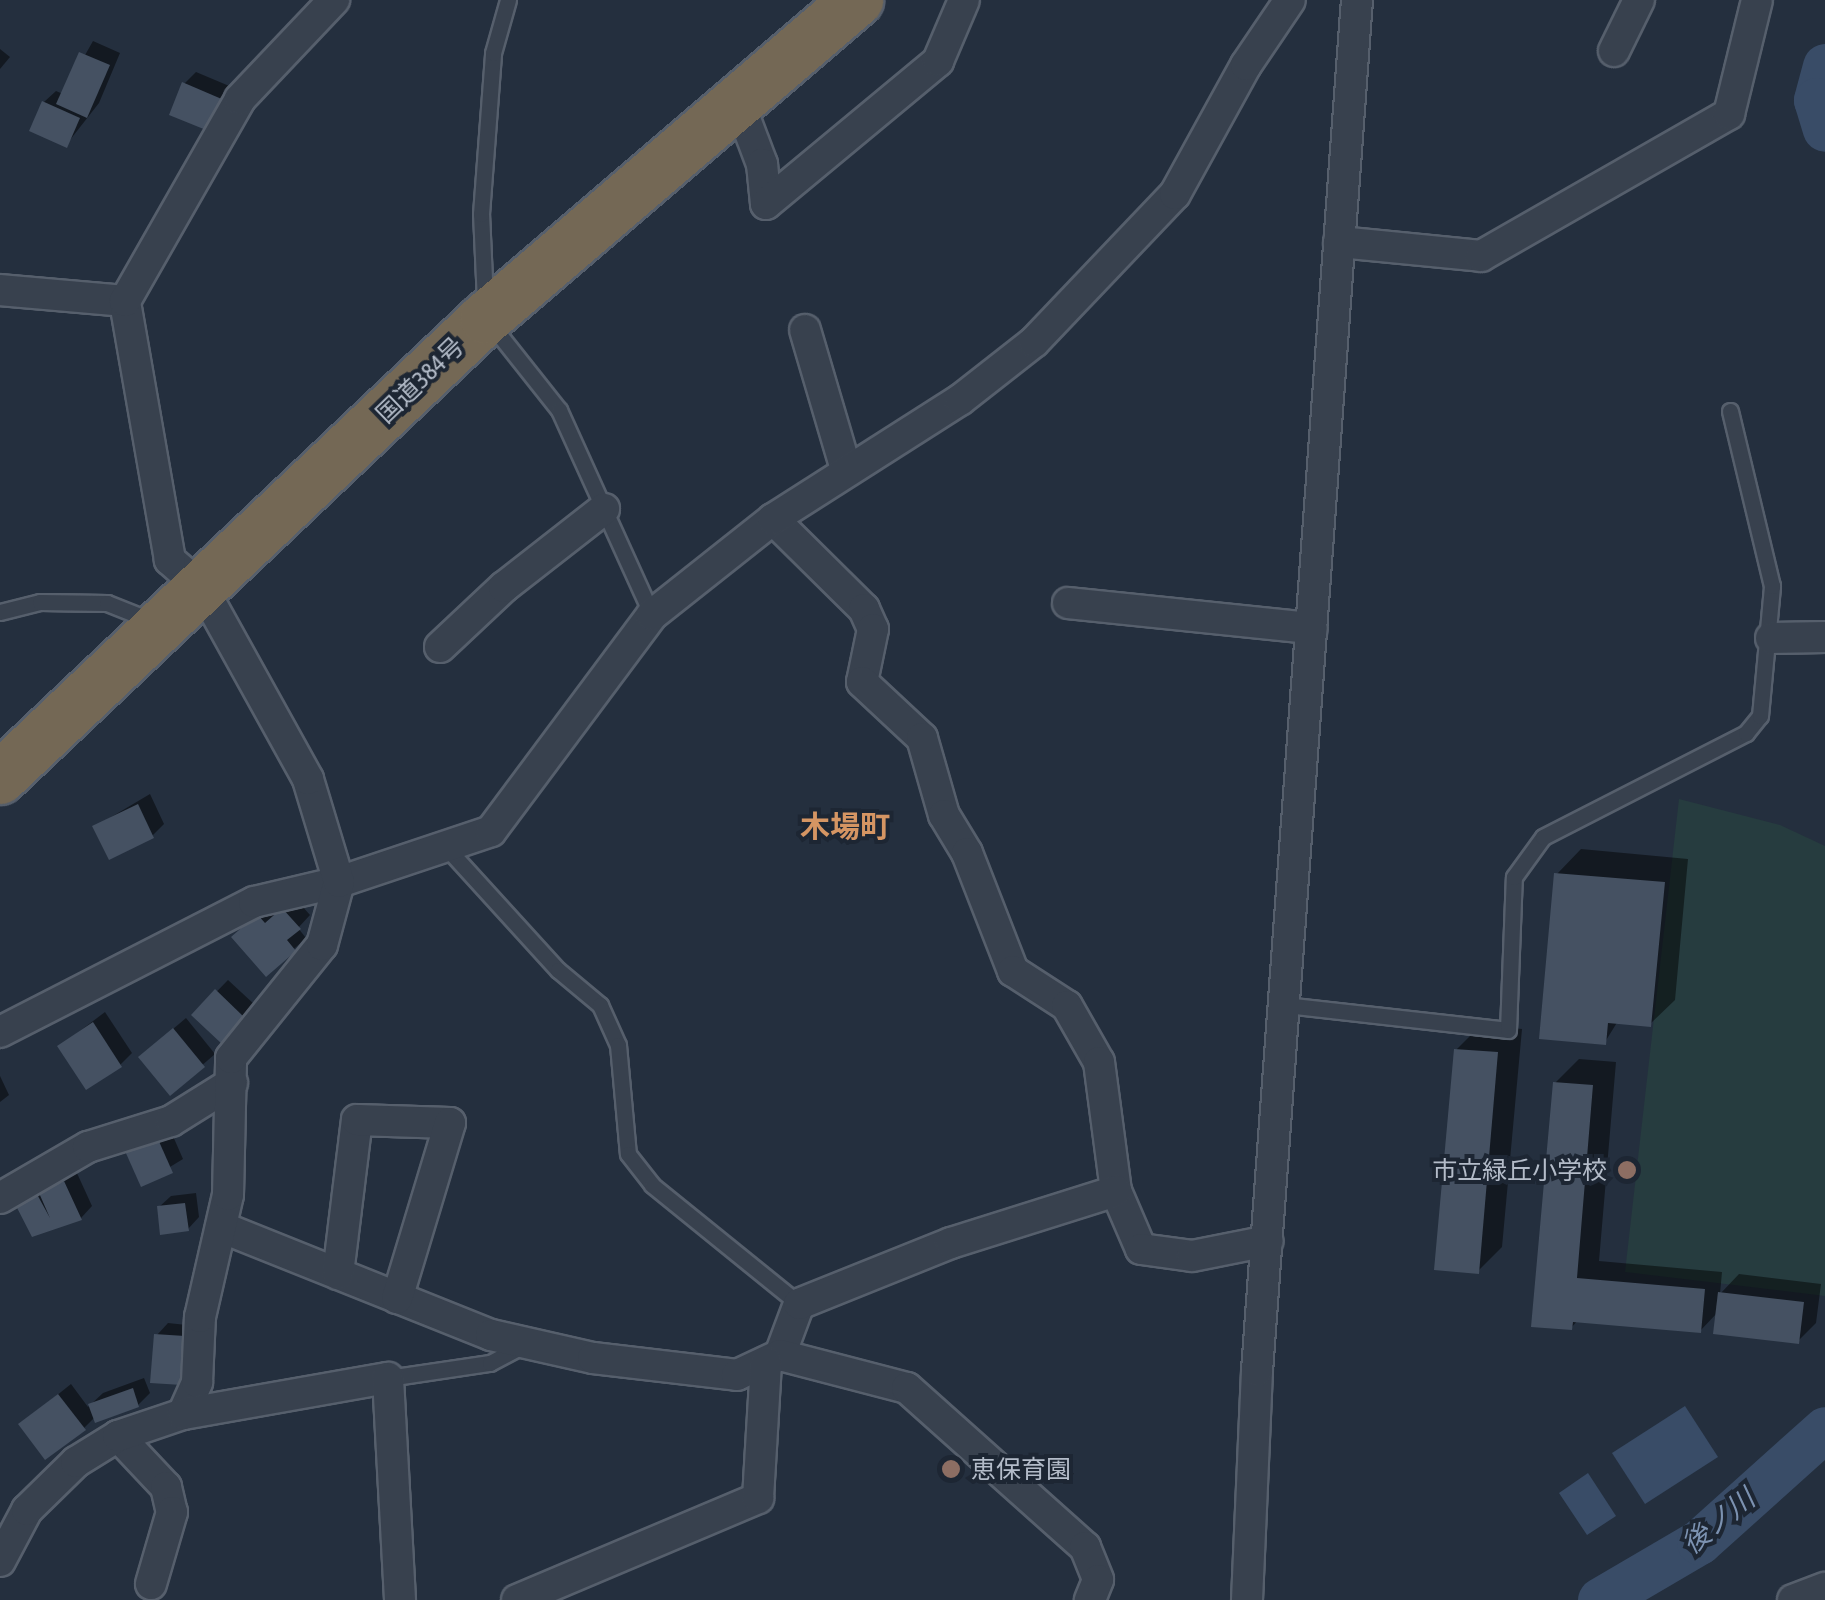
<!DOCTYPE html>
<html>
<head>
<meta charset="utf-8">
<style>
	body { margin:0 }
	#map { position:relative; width:1825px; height:1600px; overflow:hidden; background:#242f3e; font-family:"Asap Condensed","Noto Sans JP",sans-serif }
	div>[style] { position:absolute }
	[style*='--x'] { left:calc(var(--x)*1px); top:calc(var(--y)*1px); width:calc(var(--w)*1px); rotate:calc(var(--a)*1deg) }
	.green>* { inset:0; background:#263c3f }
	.water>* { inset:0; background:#394c67 }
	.shadow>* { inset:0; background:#0007 }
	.river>* { height:45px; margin:-22.5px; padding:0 22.5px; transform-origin:22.5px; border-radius:22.5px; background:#394c67 }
	.building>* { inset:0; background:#455162 }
	.roads { filter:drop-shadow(2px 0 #565f6c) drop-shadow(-2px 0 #565f6c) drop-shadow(0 2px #565f6c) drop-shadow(0 -2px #565f6c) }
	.lane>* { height:15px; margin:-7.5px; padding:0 7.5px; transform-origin:7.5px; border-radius:7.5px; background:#38414e }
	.street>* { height:30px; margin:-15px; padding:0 15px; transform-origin:15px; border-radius:15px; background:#38414e }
	.highway>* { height:52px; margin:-26px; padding:0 26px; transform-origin:26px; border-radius:26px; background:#746855 }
	.dots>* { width:28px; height:28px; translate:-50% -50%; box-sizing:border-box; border:5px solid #1d2633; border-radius:50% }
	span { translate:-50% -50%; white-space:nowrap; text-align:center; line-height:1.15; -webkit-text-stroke:8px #1d2633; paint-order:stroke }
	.street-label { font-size:25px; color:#b4bcc9 }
	.poi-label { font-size:25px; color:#b4bcc9 }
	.right { translate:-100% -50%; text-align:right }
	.left { translate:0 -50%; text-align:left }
	.water-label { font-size:28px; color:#7c92b1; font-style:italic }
	.quarter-label { font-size:30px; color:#d59563; font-weight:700 }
</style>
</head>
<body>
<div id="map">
	<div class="green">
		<div style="clip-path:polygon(1679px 799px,1780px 825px,1825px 846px,1825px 1296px,1625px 1272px)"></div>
	</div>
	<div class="water">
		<div style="clip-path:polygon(1685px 1406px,1718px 1457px,1645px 1504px,1612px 1453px)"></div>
		<div style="clip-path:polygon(1588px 1473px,1616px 1516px,1587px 1535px,1559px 1493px)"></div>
	</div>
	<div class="shadow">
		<div style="clip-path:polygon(93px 41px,120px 53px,99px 103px,66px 145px,44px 102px,56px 91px,63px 94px)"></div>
		<div style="clip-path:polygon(0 49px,10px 57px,0 69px)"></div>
		<div style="clip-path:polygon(196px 72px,234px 88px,222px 118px,184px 84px)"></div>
		<div style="clip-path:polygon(150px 794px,164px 824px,152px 836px,96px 826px)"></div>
		<div style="clip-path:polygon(1581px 849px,1688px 859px,1675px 1000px,1650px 1024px,1618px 1021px,1605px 1042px,1557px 874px)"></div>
		<div style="clip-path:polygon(295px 898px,310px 915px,298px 928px,306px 938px,266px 974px,234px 937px,270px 905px,278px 914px)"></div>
		<div style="clip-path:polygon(228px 980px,255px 1005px,233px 1029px,194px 1015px)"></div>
		<div style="clip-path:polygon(105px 1012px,132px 1053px,120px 1065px,60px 1046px)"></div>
		<div style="clip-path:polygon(186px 1018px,215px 1054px,170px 1093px,153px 1046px)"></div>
		<div style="clip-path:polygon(1481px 1025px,1522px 1029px,1502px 1247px,1478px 1271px,1456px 1050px)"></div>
		<div style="clip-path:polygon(1579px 1059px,1616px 1062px,1599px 1261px,1722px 1272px,1720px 1294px,1739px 1274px,1821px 1284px,1816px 1323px,1798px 1341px,1718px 1312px,1700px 1331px,1578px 1320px,1571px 1328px,1555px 1083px)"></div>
		<div style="clip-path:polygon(0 1076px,9px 1095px,0 1102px)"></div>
		<div style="clip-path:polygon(165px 1118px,183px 1159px,142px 1184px)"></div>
		<div style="clip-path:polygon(76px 1171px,92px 1206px,81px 1218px,33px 1234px,15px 1199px)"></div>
		<div style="clip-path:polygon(196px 1193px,199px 1217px,188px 1229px,159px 1207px,171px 1196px)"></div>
		<div style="clip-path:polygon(168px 1323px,196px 1326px,193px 1371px,157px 1335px)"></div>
		<div style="clip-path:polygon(144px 1378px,150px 1393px,138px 1405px,95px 1417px,84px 1428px,21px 1424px,71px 1384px,88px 1407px,103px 1393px)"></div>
	</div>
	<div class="river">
		<div style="--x:1825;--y:66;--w:35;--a:105"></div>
		<div style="--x:1816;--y:100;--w:30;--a:73"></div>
		<div style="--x:1600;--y:1600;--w:115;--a:-30.4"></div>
		<div style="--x:1699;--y:1542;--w:169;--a:-41.9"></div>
	</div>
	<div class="building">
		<div style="clip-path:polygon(79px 52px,110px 65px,87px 118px,56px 104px)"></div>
		<div style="clip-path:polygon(182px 82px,224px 100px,211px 132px,169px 115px)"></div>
		<div style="clip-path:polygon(42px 101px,80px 118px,67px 148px,29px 131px)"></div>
		<div style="clip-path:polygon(138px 804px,154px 838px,109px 860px,92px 826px)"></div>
		<div style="clip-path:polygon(1554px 873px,1665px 882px,1651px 1027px,1608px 1023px,1606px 1045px,1539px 1039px)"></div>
		<div style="clip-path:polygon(282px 908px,301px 929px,287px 940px,296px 951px,266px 977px,231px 937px,257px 914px,265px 923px)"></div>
		<div style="clip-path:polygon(215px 989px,245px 1018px,222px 1044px,191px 1015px)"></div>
		<div style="clip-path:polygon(93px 1022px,122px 1067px,86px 1090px,57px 1046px)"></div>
		<div style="clip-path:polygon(173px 1028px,205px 1067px,170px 1096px,138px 1057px)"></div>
		<div style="clip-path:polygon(1454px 1049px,1498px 1052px,1479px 1274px,1434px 1270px)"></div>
		<div style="clip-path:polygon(1553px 1082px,1593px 1085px,1577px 1278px,1705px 1289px,1701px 1333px,1573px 1322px,1572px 1330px,1531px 1327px)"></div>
		<div style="clip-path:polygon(153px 1128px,173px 1173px,141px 1187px,121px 1142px)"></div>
		<div style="clip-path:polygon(64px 1181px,82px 1220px,32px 1237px,12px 1198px,33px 1187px,50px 1218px,39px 1193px)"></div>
		<div style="clip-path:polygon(185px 1203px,189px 1231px,160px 1235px,157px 1206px)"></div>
		<div style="clip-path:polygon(1718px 1292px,1804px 1302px,1799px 1344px,1713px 1334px)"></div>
		<div style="clip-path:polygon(154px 1334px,185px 1336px,182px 1385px,150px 1383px)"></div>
		<div style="clip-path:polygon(133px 1388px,139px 1407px,95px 1423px,88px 1404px)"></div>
		<div style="clip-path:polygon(58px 1394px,86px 1430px,45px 1460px,18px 1424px)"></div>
	</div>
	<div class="roads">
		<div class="lane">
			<div style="--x:485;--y:301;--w:87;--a:-92.6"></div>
			<div style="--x:481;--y:214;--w:161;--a:-85.7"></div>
			<div style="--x:493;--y:53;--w:55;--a:-74.2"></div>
			<div style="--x:490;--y:323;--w:111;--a:51.6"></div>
			<div style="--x:559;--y:410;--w:225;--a:65.6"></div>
			<div style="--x:0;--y:612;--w:41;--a:-14"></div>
			<div style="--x:40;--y:602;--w:67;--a:0.9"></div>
			<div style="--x:107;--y:603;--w:46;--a:21.6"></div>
			<div style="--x:445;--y:846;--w:168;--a:47.7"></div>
			<div style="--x:558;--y:970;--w:55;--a:39.8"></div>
			<div style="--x:600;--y:1005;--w:44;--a:65.8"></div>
			<div style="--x:618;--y:1045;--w:109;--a:84.8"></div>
			<div style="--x:628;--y:1154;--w:39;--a:52"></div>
			<div style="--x:652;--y:1185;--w:189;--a:39"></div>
			<div style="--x:1285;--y:1005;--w:224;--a:6.4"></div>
			<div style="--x:1508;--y:1030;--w:153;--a:-87.8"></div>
			<div style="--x:1514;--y:877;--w:49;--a:-54.1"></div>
			<div style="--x:1543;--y:837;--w:228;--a:-27.1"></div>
			<div style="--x:1746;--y:733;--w:22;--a:-51"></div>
			<div style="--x:1760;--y:716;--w:131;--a:-84.7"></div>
			<div style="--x:1772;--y:586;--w:180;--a:-103.5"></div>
			<div style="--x:388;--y:1378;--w:103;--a:-8.4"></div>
			<div style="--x:490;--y:1363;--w:38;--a:-28"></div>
		</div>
		<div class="street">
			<div style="--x:1614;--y:51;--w:57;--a:-63.9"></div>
			<div style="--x:737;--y:98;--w:71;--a:69.3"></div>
			<div style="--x:762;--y:164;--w:40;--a:84.3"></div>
			<div style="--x:766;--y:204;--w:224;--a:-39.7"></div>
			<div style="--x:938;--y:61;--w:66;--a:-66.9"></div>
			<div style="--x:1339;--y:242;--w:143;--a:5.6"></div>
			<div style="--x:1481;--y:256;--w:286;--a:-29.8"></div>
			<div style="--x:1729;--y:114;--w:117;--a:-76.2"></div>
			<div style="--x:0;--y:290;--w:125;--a:5"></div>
			<div style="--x:805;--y:330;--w:145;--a:73.6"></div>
			<div style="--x:773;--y:519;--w:128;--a:44.7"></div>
			<div style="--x:864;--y:609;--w:22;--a:66"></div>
			<div style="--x:873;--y:629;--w:54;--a:101.7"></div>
			<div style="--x:862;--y:682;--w:82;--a:43"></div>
			<div style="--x:922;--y:738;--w:80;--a:74.1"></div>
			<div style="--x:944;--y:815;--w:44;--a:58.8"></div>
			<div style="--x:967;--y:853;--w:127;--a:68.7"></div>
			<div style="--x:1013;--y:971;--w:64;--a:32.9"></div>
			<div style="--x:1067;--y:1006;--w:64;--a:60.3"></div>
			<div style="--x:1099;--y:1062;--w:130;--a:82.5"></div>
			<div style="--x:1116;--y:1191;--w:63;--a:66.7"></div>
			<div style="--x:1141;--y:1249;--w:51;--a:7.8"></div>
			<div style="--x:1192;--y:1256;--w:77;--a:-11.2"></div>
			<div style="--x:1068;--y:603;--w:245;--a:5.9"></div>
			<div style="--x:1771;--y:638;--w:54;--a:-1.1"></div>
			<div style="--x:440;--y:647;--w:88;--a:-43.2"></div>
			<div style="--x:504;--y:587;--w:127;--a:-38"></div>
			<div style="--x:0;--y:1032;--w:285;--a:-27.1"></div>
			<div style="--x:254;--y:902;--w:87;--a:-13.2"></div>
			<div style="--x:339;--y:882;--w:160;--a:-18.5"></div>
			<div style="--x:491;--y:831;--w:269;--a:-53.3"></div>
			<div style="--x:652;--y:615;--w:154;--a:-38.4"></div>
			<div style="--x:773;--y:519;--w:222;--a:-32.5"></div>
			<div style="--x:960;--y:400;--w:94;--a:-38.1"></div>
			<div style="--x:1034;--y:342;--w:204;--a:-46.4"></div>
			<div style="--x:1175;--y:194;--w:147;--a:-61.2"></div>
			<div style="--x:1246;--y:65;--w:78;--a:-55.9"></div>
			<div style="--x:0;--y:1198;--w:102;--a:-30.1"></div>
			<div style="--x:88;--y:1147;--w:87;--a:-17.4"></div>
			<div style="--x:171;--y:1121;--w:72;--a:-31.9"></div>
			<div style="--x:221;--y:1227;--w:291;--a:21.8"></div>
			<div style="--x:491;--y:1335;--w:105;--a:12.7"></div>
			<div style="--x:593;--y:1358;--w:145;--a:6.7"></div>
			<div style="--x:737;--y:1375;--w:47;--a:-24.9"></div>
			<div style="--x:780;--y:1355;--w:54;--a:-69.6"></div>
			<div style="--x:799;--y:1304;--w:164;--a:-21.9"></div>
			<div style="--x:951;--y:1243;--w:173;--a:-17.5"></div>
			<div style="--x:338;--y:1274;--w:155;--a:-83"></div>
			<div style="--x:357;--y:1120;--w:93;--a:1.8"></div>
			<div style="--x:450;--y:1123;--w:183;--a:106.8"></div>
			<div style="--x:780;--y:1355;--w:131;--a:14.6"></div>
			<div style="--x:907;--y:1388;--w:239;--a:41.8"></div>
			<div style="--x:1085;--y:1547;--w:35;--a:68"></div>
			<div style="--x:1098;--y:1580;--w:22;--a:112"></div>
			<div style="--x:183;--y:1414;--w:35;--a:-66"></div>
			<div style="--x:197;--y:1382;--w:65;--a:-87.4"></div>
			<div style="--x:200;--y:1317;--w:125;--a:-77.1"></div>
			<div style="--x:228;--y:1195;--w:137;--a:-88.7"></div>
			<div style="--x:231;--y:1058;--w:145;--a:-51.2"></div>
			<div style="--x:322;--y:945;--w:65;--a:-74.9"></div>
			<div style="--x:339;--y:882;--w:108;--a:-106.8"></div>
			<div style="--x:308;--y:779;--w:218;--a:-119"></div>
			<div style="--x:202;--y:588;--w:43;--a:-138.8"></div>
			<div style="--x:170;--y:560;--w:263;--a:-99.9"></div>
			<div style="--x:125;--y:301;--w:232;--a:-60.3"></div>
			<div style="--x:240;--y:99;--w:137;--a:-46.5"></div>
			<div style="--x:118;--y:1436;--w:70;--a:46.7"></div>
			<div style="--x:166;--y:1487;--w:26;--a:77"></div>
			<div style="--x:172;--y:1512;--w:75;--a:106.3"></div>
			<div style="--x:0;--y:1561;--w:58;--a:-62.1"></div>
			<div style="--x:27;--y:1510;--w:69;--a:-44.4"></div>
			<div style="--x:76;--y:1462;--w:49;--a:-31.8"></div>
			<div style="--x:118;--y:1436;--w:69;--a:-18.7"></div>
			<div style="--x:183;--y:1414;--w:208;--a:-10"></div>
			<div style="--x:388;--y:1378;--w:222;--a:86.9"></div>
			<div style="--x:517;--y:1600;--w:262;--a:-22.9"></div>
			<div style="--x:758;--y:1498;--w:136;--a:-86.6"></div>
			<div style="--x:1247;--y:1600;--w:229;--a:-87.5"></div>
			<div style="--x:1257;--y:1371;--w:1375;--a:-85.83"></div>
			<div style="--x:1793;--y:1600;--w:34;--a:-21"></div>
		</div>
		<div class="highway">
			<div style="--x:0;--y:778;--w:669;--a:-43.43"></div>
			<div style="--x:486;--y:318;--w:489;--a:-40.6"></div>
		</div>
	</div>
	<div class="dots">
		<div style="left:1627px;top:1170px;background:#8d6e63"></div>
		<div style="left:951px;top:1469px;background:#8d6e63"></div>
	</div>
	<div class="street-label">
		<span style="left:420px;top:380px;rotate:-44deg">国道384号</span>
	</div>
	<div class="poi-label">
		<span class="right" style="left:1607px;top:1170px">市立緑丘小学校</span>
		<span class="left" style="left:971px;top:1469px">恵保育園</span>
	</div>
	<div class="water-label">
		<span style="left:1718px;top:1521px;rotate:-39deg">後ノ川</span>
	</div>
	<div class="quarter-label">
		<span style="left:845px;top:826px">木場町</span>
	</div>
</div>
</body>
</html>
